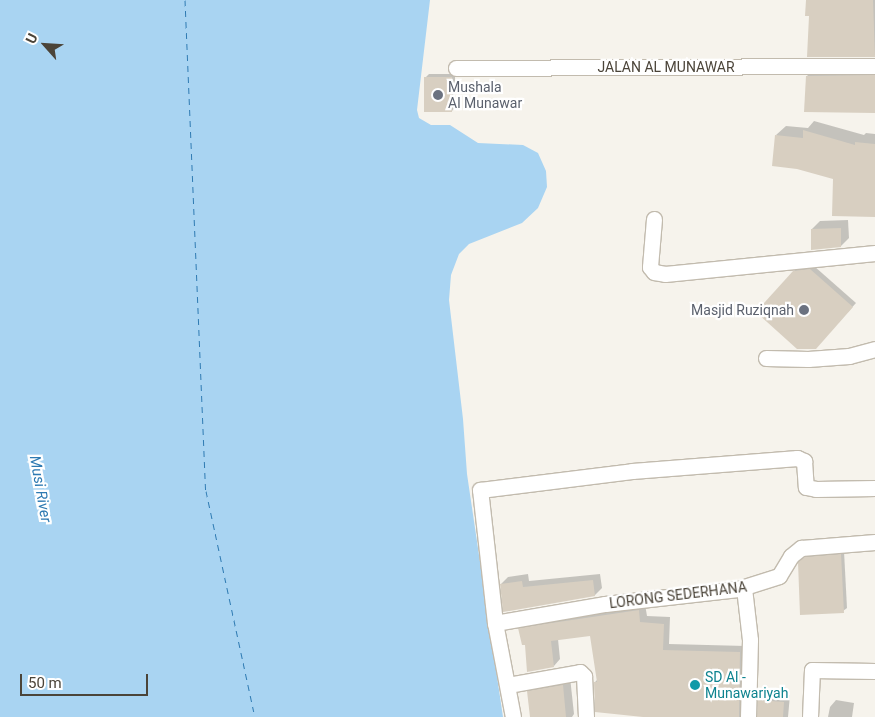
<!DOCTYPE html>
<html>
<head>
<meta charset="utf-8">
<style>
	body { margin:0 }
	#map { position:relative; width:875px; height:717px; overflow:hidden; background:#f6f3ec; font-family:Roboto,sans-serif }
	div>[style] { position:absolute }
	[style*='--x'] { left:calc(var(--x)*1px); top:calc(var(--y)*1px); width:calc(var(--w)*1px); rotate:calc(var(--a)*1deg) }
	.water>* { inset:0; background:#a9d4f2 }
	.shadow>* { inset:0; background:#0003 }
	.ferry>* { height:1px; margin-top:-0.5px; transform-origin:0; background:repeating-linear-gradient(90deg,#2e7ab2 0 6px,transparent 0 11px) }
	.building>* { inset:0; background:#d8cfc1 }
	.roads { filter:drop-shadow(1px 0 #c2bbae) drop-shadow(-1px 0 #c2bbae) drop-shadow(0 1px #c2bbae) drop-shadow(0 -1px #c2bbae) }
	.street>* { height:15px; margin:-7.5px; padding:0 7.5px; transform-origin:7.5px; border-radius:7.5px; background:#fff }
	.dots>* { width:14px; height:14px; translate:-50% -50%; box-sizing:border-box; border:2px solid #fff; border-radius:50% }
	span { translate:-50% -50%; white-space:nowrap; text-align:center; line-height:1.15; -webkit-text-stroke:4.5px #fff; paint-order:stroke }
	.street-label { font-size:14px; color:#4b4439 }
	.worship-label { font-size:14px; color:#5b616d }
	.left { translate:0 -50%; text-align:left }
	.right { translate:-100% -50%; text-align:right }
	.culture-label { font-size:14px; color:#0d838f }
	.water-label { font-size:15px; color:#2e7ab2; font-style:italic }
	.north { position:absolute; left:20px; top:20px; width:50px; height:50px; -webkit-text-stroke:4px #fff; paint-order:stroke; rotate:296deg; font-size:14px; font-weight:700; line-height:20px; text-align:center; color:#4b4439 }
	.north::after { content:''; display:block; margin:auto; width:18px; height:22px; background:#4b4439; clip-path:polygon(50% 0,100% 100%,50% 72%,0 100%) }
	.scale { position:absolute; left:20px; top:674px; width:128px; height:22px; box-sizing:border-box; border:2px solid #4b4439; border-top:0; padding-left:6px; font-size:15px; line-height:18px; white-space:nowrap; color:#4b4439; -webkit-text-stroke:4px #fff; paint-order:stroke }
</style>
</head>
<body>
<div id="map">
	<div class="water">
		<div style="clip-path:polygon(0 0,430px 0,417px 110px,419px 118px,431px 125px,450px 125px,478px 143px,523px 145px,538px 153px,546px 171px,547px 187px,538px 208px,522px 223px,469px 244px,459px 254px,451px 275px,449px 300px,463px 419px,467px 474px,503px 717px,0 717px)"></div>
	</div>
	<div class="shadow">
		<div style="clip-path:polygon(807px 0,875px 0,875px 55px,808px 56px,810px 14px)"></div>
		<div style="clip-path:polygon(819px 64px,875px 64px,875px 112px,807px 76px)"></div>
		<div style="clip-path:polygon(429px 74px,455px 74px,455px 107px,452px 111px,425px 78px)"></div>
		<div style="clip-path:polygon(814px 121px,864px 135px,866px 133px,875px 134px,875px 216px,834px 178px,776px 135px,786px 126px,808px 128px)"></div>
		<div style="clip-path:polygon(848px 220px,849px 238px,841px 246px,812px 229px,820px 221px)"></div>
		<div style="clip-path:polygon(814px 266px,856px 303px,819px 344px,793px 272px,798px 267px)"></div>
		<div style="clip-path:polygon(844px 551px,847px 608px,843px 611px,803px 559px,810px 554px)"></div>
		<div style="clip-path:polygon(528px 574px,529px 581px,600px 574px,602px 588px,595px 595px,504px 611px,501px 584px,508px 577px)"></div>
		<div style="clip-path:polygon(645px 604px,647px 616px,670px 617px,669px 644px,746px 646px,750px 717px,644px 717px,595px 682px,598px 679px,591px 635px,558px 639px,560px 659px,554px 666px,526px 643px,520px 629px,526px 622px)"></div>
		<div style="clip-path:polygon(570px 677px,574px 714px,572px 717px,531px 717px,529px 691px,537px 683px)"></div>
		<div style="clip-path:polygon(766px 694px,790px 695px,788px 717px,757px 717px,759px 701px)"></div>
		<div style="clip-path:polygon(836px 700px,854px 703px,852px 717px,828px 717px,830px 707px)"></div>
	</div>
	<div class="ferry">
		<div style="--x:185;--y:0;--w:491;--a:87.6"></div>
		<div style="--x:206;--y:491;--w:231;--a:77.8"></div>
	</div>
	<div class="building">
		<div style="clip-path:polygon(806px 0,873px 0,875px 57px,807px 57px,809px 16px,805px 16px)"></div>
		<div style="clip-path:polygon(875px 75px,875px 113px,804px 112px,806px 76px)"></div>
		<div style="clip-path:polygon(424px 77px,452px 77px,452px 112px,424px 112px)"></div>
		<div style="clip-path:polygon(803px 130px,855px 145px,855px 142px,875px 144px,875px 217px,832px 216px,833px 179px,797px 169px,772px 166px,775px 135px,803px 138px)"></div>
		<div style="clip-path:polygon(841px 228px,841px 247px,811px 250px,811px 229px)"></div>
		<div style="clip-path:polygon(810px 269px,853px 307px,816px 349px,797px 349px,756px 312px,793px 271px)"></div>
		<div style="clip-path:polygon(841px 554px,844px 613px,800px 615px,798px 562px,805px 557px)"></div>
		<div style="clip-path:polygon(593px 580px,595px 596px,503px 612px,500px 584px,522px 581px,523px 587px)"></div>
		<div style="clip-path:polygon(639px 610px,640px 622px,664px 624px,663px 650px,740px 652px,739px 717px,643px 717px,595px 712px,594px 682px,597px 682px,590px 636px,551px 641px,554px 667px,527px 672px,525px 645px,522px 645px,518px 628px)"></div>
		<div style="clip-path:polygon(563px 685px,566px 717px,530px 717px,527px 691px)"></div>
		<div style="clip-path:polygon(758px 700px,784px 702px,783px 717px,757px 717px)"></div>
	</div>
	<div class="roads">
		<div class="street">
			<div style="--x:456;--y:68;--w:419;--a:-0.3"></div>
			<div style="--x:654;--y:219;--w:48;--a:94.8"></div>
			<div style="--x:650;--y:267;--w:6;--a:51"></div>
			<div style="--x:654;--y:272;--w:11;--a:10"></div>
			<div style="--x:665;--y:274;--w:211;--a:-5.7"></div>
			<div style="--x:766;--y:358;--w:42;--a:1.4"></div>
			<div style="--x:808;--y:359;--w:41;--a:-4.2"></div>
			<div style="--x:849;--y:356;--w:27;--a:-15"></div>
			<div style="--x:744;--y:588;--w:52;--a:83.4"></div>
			<div style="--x:750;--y:640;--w:77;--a:91.5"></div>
			<div style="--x:495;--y:623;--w:112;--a:-9.8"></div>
			<div style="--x:605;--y:604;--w:134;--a:-6.4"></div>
			<div style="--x:738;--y:589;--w:43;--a:-17.6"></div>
			<div style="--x:779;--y:576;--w:23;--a:-59"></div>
			<div style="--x:791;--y:556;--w:13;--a:-39"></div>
			<div style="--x:801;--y:548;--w:74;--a:-4.6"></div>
			<div style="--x:508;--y:685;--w:73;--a:-10.2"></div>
			<div style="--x:580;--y:672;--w:6;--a:45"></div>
			<div style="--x:584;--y:676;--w:41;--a:87.2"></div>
			<div style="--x:513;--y:717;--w:96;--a:-100.8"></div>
			<div style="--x:495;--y:623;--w:134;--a:-96.4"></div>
			<div style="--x:480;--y:490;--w:153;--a:-7.1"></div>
			<div style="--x:632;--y:471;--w:166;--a:-4.5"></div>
			<div style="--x:797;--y:458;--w:8;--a:23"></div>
			<div style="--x:804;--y:461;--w:26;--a:86"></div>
			<div style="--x:806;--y:487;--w:10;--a:11"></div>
			<div style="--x:816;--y:489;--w:59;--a:-1"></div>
			<div style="--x:810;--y:717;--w:47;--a:-87.6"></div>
			<div style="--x:812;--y:670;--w:63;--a:0.9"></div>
		</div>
	</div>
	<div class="dots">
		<div style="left:438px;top:95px;background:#6b7280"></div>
		<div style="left:804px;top:310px;background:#6b7280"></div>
		<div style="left:695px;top:685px;background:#0f9aa8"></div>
	</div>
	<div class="street-label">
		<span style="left:666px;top:67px">JALAN AL MUNAWAR</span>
		<span style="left:678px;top:595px;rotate:-7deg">LORONG SEDERHANA</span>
	</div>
	<div class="worship-label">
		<span class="left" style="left:448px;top:95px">Mushala<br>Al Munawar</span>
		<span class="right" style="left:794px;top:310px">Masjid Ruziqnah</span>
	</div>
	<div class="culture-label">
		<span class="left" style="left:705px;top:685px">SD Al -<br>Munawariyah</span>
	</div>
	<div class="water-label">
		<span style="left:40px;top:489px;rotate:80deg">Musi River</span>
	</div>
	<div class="north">U</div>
	<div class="scale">50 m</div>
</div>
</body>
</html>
